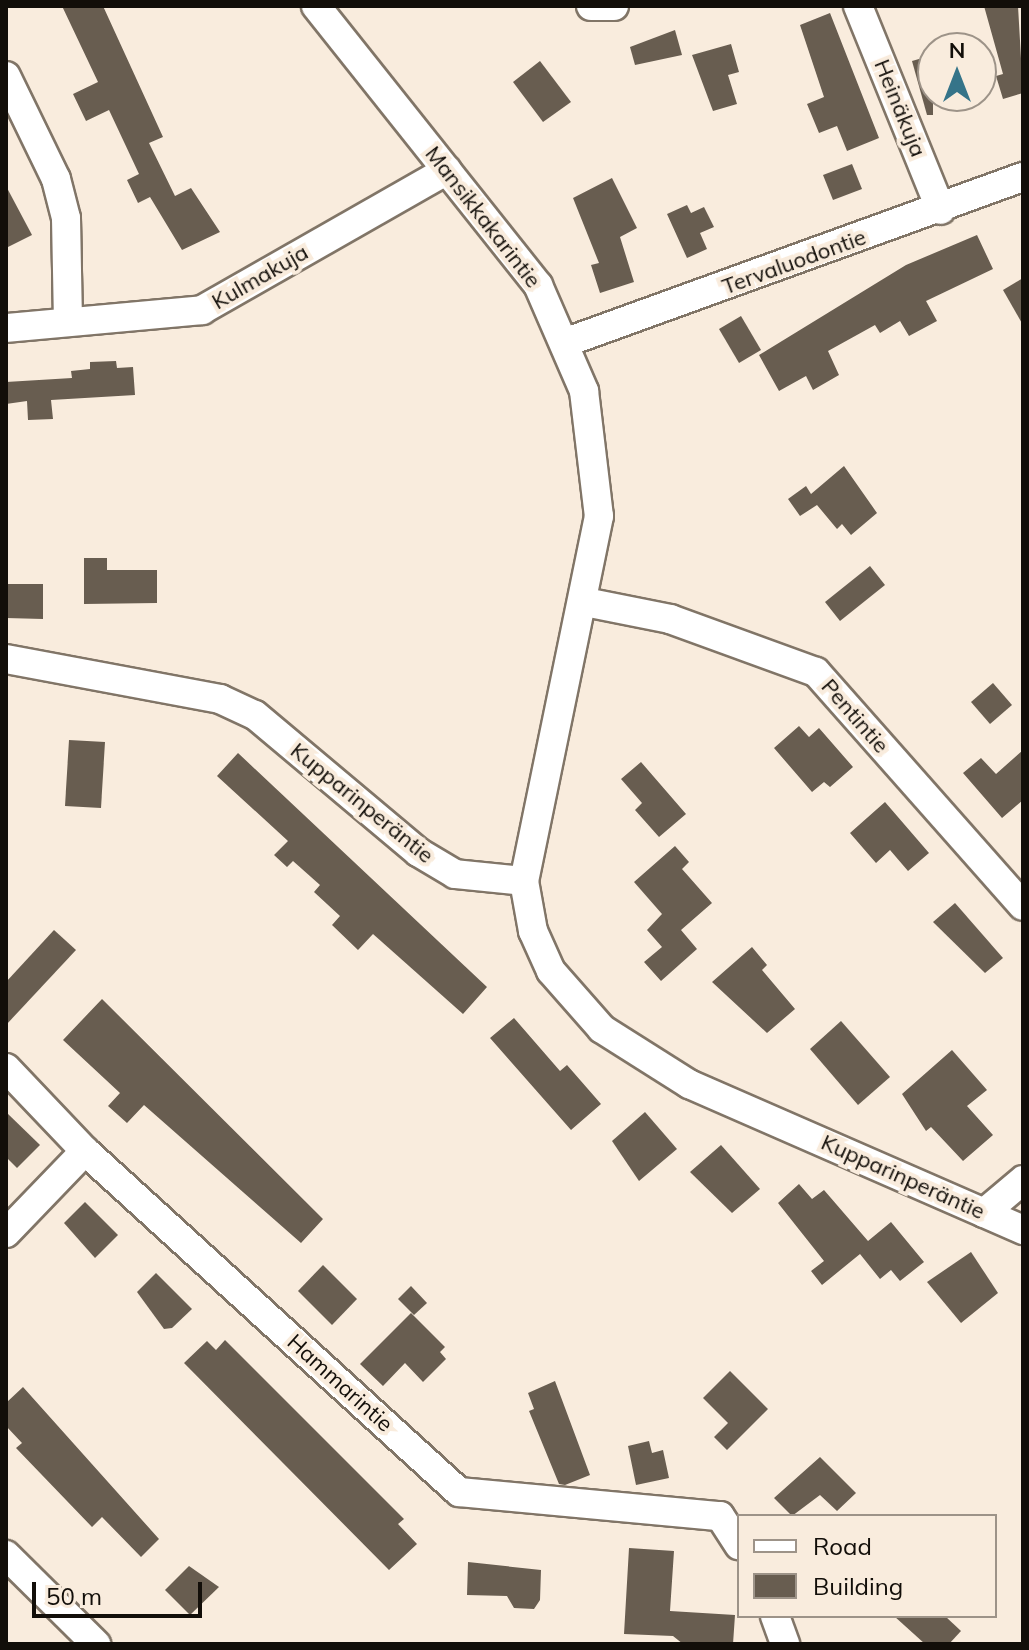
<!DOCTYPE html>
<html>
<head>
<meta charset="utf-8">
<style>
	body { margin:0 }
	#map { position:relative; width:1029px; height:1650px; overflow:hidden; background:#f9ecdd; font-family:Mulish,sans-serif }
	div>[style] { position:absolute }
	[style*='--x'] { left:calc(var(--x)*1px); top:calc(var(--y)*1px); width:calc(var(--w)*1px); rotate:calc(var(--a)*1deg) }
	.building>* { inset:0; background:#685d50 }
	.roads { filter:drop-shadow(2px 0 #817567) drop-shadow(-2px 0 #817567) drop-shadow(0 2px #817567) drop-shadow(0 -2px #817567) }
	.minor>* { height:28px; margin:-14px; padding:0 14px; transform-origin:14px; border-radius:14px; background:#fff }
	span { translate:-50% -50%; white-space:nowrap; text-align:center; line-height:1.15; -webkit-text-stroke:8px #f9ecdd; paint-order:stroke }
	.street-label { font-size:22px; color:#120e09 }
	.frame { position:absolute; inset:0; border:8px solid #120e09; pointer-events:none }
	.legend { position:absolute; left:737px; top:1514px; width:260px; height:104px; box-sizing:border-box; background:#f9ecdd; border:2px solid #9d9388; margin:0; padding:10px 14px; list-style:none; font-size:24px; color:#120e09 }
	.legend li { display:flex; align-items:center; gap:16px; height:40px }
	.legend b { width:40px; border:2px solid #9d9388 }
	.north { position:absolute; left:917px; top:32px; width:80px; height:80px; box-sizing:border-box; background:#f9ecdd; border:2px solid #9d9388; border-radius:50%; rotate:0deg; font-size:22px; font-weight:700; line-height:32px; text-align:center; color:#120e09 }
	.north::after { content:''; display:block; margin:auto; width:28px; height:36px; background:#357489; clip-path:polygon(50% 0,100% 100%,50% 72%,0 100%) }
	.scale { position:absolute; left:32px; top:1582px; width:170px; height:36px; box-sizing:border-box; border:4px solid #120e09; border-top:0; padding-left:10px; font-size:24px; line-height:28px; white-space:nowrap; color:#120e09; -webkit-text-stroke:6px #f9ecdd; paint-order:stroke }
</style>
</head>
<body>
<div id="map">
	<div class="building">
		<div style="clip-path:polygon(62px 6px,103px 6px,163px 137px,149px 143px,175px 196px,191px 188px,220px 232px,182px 250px,150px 197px,138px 203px,127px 180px,139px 174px,109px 110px,86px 121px,73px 94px,98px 82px)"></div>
		<div style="clip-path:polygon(984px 6px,1018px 6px,1023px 93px,1003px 99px,996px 76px,1003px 74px)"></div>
		<div style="clip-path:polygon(830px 13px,879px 138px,847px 151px,837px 126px,819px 133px,807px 104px,824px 97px,800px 25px)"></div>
		<div style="clip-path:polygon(675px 30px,682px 55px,635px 65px,630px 47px)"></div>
		<div style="clip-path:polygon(731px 44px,739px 72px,728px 75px,737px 104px,713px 111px,692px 55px)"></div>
		<div style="clip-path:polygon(933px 55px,933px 115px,927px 115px,912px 61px)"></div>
		<div style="clip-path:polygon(540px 61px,571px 102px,543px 122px,513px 82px)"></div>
		<div style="clip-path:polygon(852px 164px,862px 189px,833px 200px,823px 175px)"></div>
		<div style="clip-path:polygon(612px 178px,637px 228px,620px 237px,634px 282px,600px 293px,591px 265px,599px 263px,573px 198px)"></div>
		<div style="clip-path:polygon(6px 186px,32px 235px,6px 248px)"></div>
		<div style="clip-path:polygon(687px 205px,691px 213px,704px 207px,714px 227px,700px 233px,707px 249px,687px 258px,667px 214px)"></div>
		<div style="clip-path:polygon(977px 235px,993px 269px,926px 301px,937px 321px,909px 336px,900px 321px,880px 333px,875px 325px,828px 351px,839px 375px,813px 390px,806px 376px,779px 391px,759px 355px,906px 265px)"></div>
		<div style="clip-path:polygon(1023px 278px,1023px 325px,1003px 290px)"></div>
		<div style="clip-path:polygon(741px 316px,761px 350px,739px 363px,719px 329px)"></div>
		<div style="clip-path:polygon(116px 361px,117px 368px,133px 367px,135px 395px,51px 400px,53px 419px,28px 420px,27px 401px,6px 404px,6px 382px,72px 378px,71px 371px,90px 369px,90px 362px)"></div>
		<div style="clip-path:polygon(844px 466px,877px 513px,851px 535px,842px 524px,837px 529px,817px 505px,800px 516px,788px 499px,806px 486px,811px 494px)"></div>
		<div style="clip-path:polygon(84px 558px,107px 558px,107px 570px,157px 570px,157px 603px,84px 604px)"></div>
		<div style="clip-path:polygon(870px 566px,885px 585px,840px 621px,825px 602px)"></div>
		<div style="clip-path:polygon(6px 584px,43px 584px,43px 619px,6px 618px)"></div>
		<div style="clip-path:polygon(993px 683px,1012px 705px,990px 724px,971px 702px)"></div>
		<div style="clip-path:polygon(799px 726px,809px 737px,819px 728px,853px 767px,830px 787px,824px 782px,812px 792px,774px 748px)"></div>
		<div style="clip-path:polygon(69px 740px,105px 742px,101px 808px,65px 806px)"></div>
		<div style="clip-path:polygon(1023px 750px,1023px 800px,1002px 818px,963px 773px,981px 758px,996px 774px)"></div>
		<div style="clip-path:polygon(238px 753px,487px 987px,463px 1014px,373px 934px,358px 950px,332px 925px,340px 916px,314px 892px,320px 885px,293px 861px,287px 867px,274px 855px,288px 841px,217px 776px)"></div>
		<div style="clip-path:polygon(641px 762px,686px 814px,659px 837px,635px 810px,642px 803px,621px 779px)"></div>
		<div style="clip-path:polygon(885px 802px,929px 853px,908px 871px,890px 850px,876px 863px,850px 833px)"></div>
		<div style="clip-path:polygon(675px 846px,689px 862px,682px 869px,712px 903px,681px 930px,697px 949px,661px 981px,644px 962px,662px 947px,647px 930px,662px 914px,634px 882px)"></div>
		<div style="clip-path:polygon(955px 903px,1003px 958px,985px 973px,933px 922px)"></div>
		<div style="clip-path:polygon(54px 930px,76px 950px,6px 1025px,6px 982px)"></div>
		<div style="clip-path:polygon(752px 947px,767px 965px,762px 970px,795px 1009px,767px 1033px,712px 982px)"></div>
		<div style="clip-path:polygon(102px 999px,323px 1219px,301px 1243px,144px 1105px,127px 1123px,108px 1106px,120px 1093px,63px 1040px)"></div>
		<div style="clip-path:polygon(514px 1018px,560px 1071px,567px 1065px,601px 1104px,571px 1130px,490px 1038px)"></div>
		<div style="clip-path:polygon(841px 1021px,890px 1077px,858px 1105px,810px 1049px)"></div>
		<div style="clip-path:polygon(952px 1050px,987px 1090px,967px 1106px,993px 1135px,963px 1161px,931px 1127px,926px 1131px,902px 1094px)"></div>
		<div style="clip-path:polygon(6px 1112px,40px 1145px,17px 1168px,6px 1157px)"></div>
		<div style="clip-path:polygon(645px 1112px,677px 1149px,639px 1181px,612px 1141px)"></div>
		<div style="clip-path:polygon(721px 1145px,760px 1189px,732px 1213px,690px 1172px)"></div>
		<div style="clip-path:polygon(799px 1184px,812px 1199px,824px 1190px,868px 1241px,891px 1222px,924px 1262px,900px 1281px,891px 1270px,880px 1279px,860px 1254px,822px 1285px,811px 1271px,824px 1261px,778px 1203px)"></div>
		<div style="clip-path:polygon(85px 1202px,118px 1235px,95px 1258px,64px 1223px)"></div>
		<div style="clip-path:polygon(971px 1252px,998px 1293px,961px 1323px,927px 1282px)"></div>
		<div style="clip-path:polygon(323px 1265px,357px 1299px,332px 1325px,298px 1291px)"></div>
		<div style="clip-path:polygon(156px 1273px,192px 1309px,172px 1328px,164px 1329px,137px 1292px)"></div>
		<div style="clip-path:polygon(411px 1286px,427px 1303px,414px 1315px,398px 1299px)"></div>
		<div style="clip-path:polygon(411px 1313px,445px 1347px,440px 1352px,446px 1359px,423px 1382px,405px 1363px,383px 1386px,360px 1364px)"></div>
		<div style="clip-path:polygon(225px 1340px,404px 1519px,398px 1524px,417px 1544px,389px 1570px,184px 1363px,207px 1341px,216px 1350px)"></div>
		<div style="clip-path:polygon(730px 1371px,768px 1409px,727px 1450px,714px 1437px,728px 1423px,703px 1398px)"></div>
		<div style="clip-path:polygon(555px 1381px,590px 1475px,565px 1485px,559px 1484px,529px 1411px,534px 1409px,528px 1393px)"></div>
		<div style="clip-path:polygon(23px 1387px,159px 1539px,141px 1557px,102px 1517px,92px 1527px,16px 1448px,22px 1443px,6px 1426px,6px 1403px)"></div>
		<div style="clip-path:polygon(649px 1441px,652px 1453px,663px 1450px,669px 1478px,636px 1485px,628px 1446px)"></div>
		<div style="clip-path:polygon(820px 1457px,856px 1493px,837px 1511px,820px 1495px,792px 1516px,774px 1498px)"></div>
		<div style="clip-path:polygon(629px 1548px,674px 1551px,670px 1611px,735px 1615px,733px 1644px,683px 1644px,673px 1636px,624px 1634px)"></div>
		<div style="clip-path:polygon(468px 1562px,541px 1570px,540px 1600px,534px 1609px,514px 1608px,507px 1596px,467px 1595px)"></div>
		<div style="clip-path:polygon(189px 1566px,219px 1587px,190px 1615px,165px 1590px)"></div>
		<div style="clip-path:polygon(894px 1616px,945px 1616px,961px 1631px,949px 1644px,925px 1644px)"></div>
	</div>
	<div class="roads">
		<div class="minor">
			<div style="--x:316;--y:6;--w:357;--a:51.5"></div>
			<div style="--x:538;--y:285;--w:116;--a:66.5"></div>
			<div style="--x:584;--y:391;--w:126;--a:83.2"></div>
			<div style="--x:599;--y:516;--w:373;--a:101.6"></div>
			<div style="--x:524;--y:881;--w:51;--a:79.8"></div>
			<div style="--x:533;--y:931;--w:44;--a:65.8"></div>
			<div style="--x:551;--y:971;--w:77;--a:48.7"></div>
			<div style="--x:602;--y:1029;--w:103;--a:32.3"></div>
			<div style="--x:689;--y:1084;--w:365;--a:23.6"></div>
			<div style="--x:591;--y:6;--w:23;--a:0"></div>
			<div style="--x:858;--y:6;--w:220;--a:67.9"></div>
			<div style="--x:6;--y:76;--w:114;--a:64.1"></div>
			<div style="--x:56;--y:179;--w:40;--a:75.6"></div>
			<div style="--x:66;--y:218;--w:103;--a:88.9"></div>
			<div style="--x:6;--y:328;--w:197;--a:-5.2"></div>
			<div style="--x:202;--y:310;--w:282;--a:-29.7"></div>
			<div style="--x:564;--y:343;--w:488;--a:-19.9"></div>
			<div style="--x:585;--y:602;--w:87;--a:11.3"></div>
			<div style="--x:670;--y:619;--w:155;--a:20"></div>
			<div style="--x:816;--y:672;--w:312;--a:48.5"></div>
			<div style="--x:6;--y:659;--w:218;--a:10.6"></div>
			<div style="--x:220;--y:699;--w:38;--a:25"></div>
			<div style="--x:255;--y:715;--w:213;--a:40"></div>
			<div style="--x:418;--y:852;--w:43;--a:30.7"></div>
			<div style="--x:455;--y:874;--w:69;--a:5.8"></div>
			<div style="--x:6;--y:1068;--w:115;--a:46.4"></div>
			<div style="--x:984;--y:1213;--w:51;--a:-40.2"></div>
			<div style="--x:6;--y:1233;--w:114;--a:-46.1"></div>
			<div style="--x:85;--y:1151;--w:506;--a:42.36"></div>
			<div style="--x:459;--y:1492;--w:262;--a:5.3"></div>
			<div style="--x:720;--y:1516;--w:35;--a:57"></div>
			<div style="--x:6;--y:1555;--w:127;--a:44.7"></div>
			<div style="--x:775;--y:1616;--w:30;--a:70"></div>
		</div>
	</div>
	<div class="street-label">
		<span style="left:900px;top:108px;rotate:68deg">Heinäkuja</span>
		<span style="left:483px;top:217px;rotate:52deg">Mansikkakarintie</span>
		<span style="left:794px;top:262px;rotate:-20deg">Tervaluodontie</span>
		<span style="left:260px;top:277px;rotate:-30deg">Kulmakuja</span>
		<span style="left:855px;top:716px;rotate:49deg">Pentintie</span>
		<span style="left:362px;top:803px;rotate:39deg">Kupparinperäntie</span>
		<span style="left:903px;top:1177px;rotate:24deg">Kupparinperäntie</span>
		<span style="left:340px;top:1383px;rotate:42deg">Hammarintie</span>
	</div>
	<div class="frame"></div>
	<ul class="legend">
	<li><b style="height:10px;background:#fff"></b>Road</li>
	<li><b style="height:22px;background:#685d50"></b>Building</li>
	</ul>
	<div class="north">N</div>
	<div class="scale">50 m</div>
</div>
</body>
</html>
